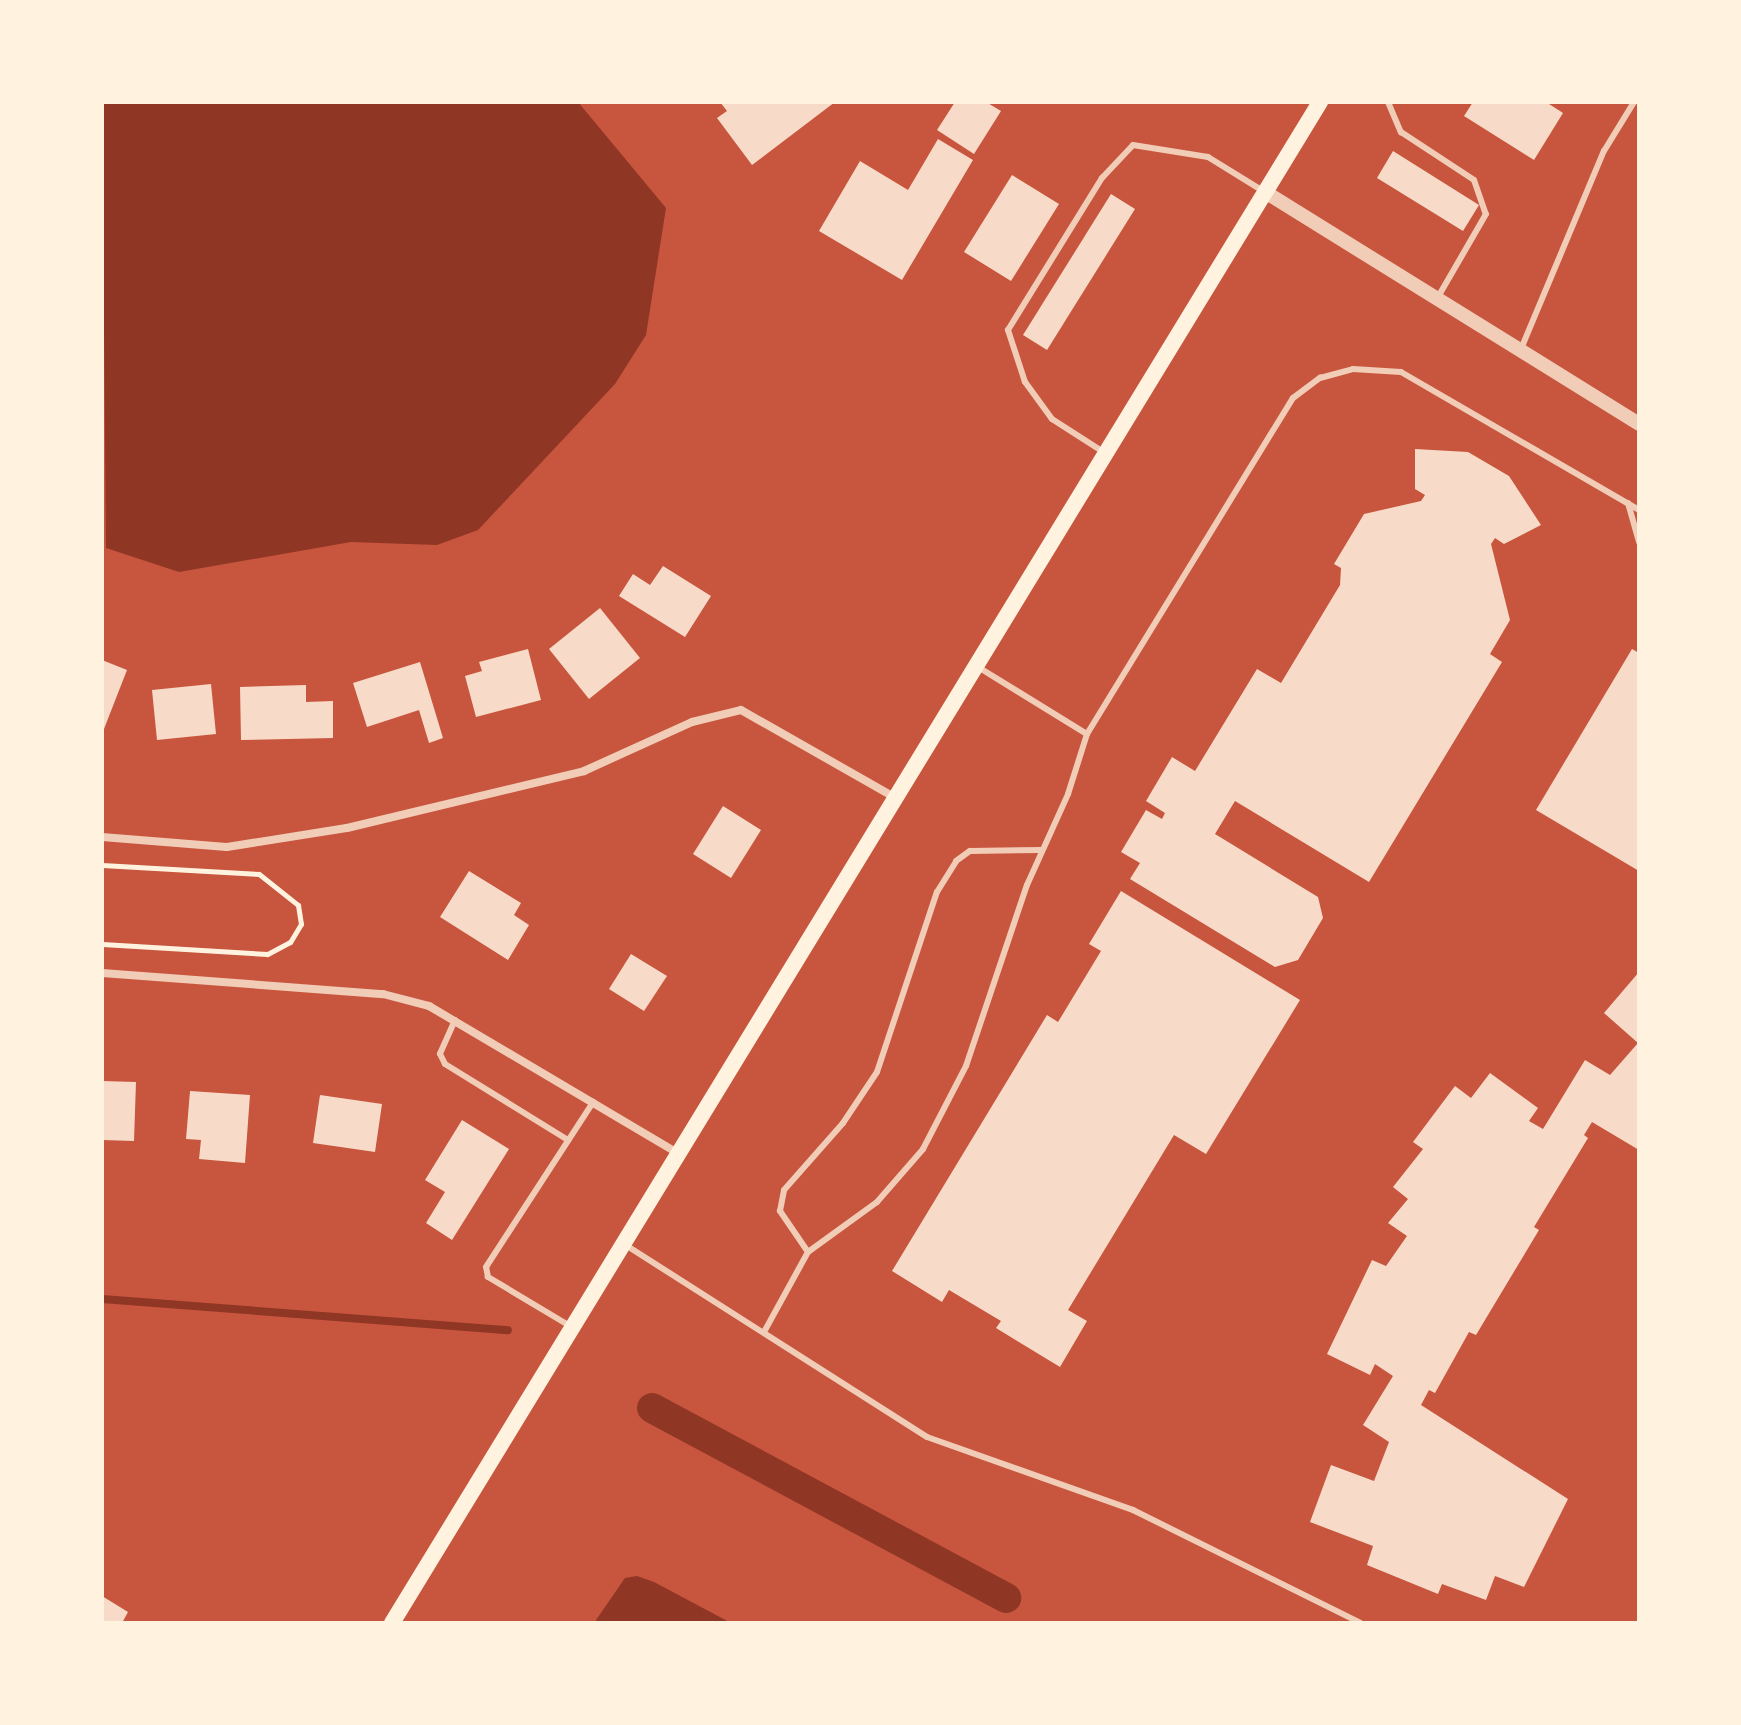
<!DOCTYPE html>
<html>
<head>
<meta charset="utf-8">
<style>
	body { margin:0 }
	#map { position:relative; width:1741px; height:1725px; overflow:hidden; background:#c8553d; font-family:Figtree,sans-serif }
	div>[style] { position:absolute }
	[style*='--x'] { left:calc(var(--x)*1px); top:calc(var(--y)*1px); width:calc(var(--w)*1px); rotate:calc(var(--a)*1deg) }
	.water>* { inset:0; background:#8f3625 }
	.stream>* { height:8px; margin:-4px; padding:0 4px; transform-origin:4px; border-radius:4px; background:#8f3625 }
	.canal>* { height:30px; margin:-15px; padding:0 15px; transform-origin:15px; border-radius:15px; background:#8f3625 }
	.building>* { inset:0; background:#f7dbc8 }
	.path>* { height:5px; margin:-2.5px; padding:0 2.5px; transform-origin:2.5px; border-radius:2.5px; background:#fff3e0 }
	.service>* { height:6px; margin:-3px; padding:0 3px; transform-origin:3px; border-radius:3px; background:#f1ccb7 }
	.minor>* { height:8px; margin:-4px; padding:0 4px; transform-origin:4px; border-radius:4px; background:#f1ccb7 }
	.tertiary>* { height:14px; margin:-7px; padding:0 7px; transform-origin:7px; border-radius:7px; background:#f1ccb7 }
	.secondary>* { height:16px; margin:-8px; padding:0 8px; transform-origin:8px; border-radius:8px; background:#fff3e0 }
	span { translate:-50% -50%; white-space:nowrap; text-align:center; line-height:1.15; -webkit-text-stroke:8px #fff3e0; paint-order:stroke }
	.frame { position:absolute; inset:0; border:104px solid #fff3e0; pointer-events:none }
</style>
</head>
<body>
<div id="map">
	<div class="water">
		<div style="clip-path:polygon(102px 102px,578px 102px,666px 208px,646px 335px,615px 384px,478px 530px,437px 545px,351px 542px,179px 572px,106px 548px)"></div>
		<div style="clip-path:polygon(637px 1576px,654px 1582px,731px 1623px,594px 1623px,625px 1578px)"></div>
	</div>
	<div class="stream">
		<div style="--x:102;--y:1299;--w:407;--a:4.4"></div>
	</div>
	<div class="canal">
		<div style="--x:652;--y:1408;--w:402;--a:28.2"></div>
	</div>
	<div class="building">
		<div style="clip-path:polygon(720px 102px,835px 102px,752px 165px,717px 118px,727px 111px)"></div>
		<div style="clip-path:polygon(955px 102px,986px 102px,1001px 111px,974px 154px,937px 130px)"></div>
		<div style="clip-path:polygon(1473px 102px,1546px 102px,1563px 113px,1534px 160px,1464px 116px)"></div>
		<div style="clip-path:polygon(938px 139px,973px 160px,902px 280px,819px 231px,860px 161px,908px 190px)"></div>
		<div style="clip-path:polygon(1393px 151px,1479px 205px,1463px 231px,1377px 178px)"></div>
		<div style="clip-path:polygon(1012px 175px,1059px 204px,1011px 281px,964px 252px)"></div>
		<div style="clip-path:polygon(1111px 194px,1135px 209px,1047px 350px,1023px 335px)"></div>
		<div style="clip-path:polygon(1415px 449px,1468px 452px,1509px 476px,1541px 525px,1504px 544px,1495px 538px,1491px 544px,1510px 620px,1490px 654px,1502px 662px,1369px 882px,1235px 801px,1215px 834px,1318px 897px,1323px 918px,1298px 960px,1275px 967px,1130px 879px,1140px 863px,1121px 852px,1146px 810px,1162px 819px,1165px 813px,1146px 801px,1172px 757px,1195px 771px,1257px 669px,1281px 683px,1340px 585px,1341px 568px,1334px 564px,1364px 514px,1421px 501px,1425px 495px,1415px 489px)"></div>
		<div style="clip-path:polygon(663px 566px,711px 596px,685px 637px,619px 596px,633px 574px,650px 585px)"></div>
		<div style="clip-path:polygon(600px 608px,640px 658px,589px 699px,549px 649px)"></div>
		<div style="clip-path:polygon(528px 649px,541px 700px,476px 717px,465px 676px,482px 671px,479px 662px)"></div>
		<div style="clip-path:polygon(1632px 649px,1639px 653px,1639px 871px,1536px 810px)"></div>
		<div style="clip-path:polygon(102px 660px,127px 670px,102px 734px)"></div>
		<div style="clip-path:polygon(420px 662px,443px 738px,429px 743px,419px 710px,367px 727px,353px 683px)"></div>
		<div style="clip-path:polygon(211px 684px,216px 734px,157px 740px,152px 690px)"></div>
		<div style="clip-path:polygon(306px 685px,306px 702px,333px 701px,333px 738px,241px 740px,240px 687px)"></div>
		<div style="clip-path:polygon(723px 806px,761px 830px,731px 878px,693px 854px)"></div>
		<div style="clip-path:polygon(469px 871px,521px 903px,514px 915px,529px 925px,508px 960px,440px 917px)"></div>
		<div style="clip-path:polygon(1121px 891px,1300px 1000px,1206px 1154px,1174px 1135px,1068px 1310px,1087px 1321px,1060px 1367px,996px 1328px,1001px 1321px,949px 1290px,942px 1302px,892px 1271px,1047px 1015px,1058px 1022px,1101px 951px,1089px 944px)"></div>
		<div style="clip-path:polygon(631px 954px,667px 976px,644px 1011px,609px 989px)"></div>
		<div style="clip-path:polygon(1639px 972px,1639px 1150px,1592px 1122px,1584px 1135px,1588px 1138px,1534px 1227px,1539px 1230px,1476px 1335px,1469px 1332px,1435px 1393px,1429px 1390px,1421px 1405px,1568px 1499px,1524px 1587px,1495px 1576px,1486px 1600px,1442px 1584px,1438px 1594px,1367px 1565px,1373px 1546px,1310px 1522px,1331px 1465px,1374px 1481px,1389px 1442px,1363px 1425px,1393px 1376px,1375px 1364px,1370px 1375px,1327px 1354px,1372px 1260px,1386px 1266px,1407px 1236px,1388px 1223px,1408px 1199px,1393px 1187px,1423px 1149px,1413px 1142px,1455px 1086px,1471px 1098px,1490px 1073px,1538px 1108px,1529px 1121px,1543px 1129px,1585px 1060px,1610px 1075px,1638px 1043px,1604px 1013px)"></div>
		<div style="clip-path:polygon(102px 1081px,136px 1082px,134px 1141px,102px 1140px)"></div>
		<div style="clip-path:polygon(190px 1091px,250px 1095px,245px 1163px,199px 1159px,201px 1140px,186px 1139px)"></div>
		<div style="clip-path:polygon(320px 1095px,382px 1104px,375px 1152px,313px 1143px)"></div>
		<div style="clip-path:polygon(462px 1120px,509px 1149px,452px 1240px,426px 1223px,445px 1192px,425px 1180px)"></div>
		<div style="clip-path:polygon(102px 1596px,128px 1612px,122px 1623px,102px 1623px)"></div>
	</div>
	<div class="path">
		<div style="--x:102;--y:865;--w:157;--a:3.3"></div>
		<div style="--x:259;--y:874;--w:50;--a:38.5"></div>
		<div style="--x:298;--y:905;--w:19;--a:81"></div>
		<div style="--x:301;--y:924;--w:21;--a:121"></div>
		<div style="--x:290;--y:942;--w:26;--a:152"></div>
		<div style="--x:267;--y:954;--w:165;--a:-176.5"></div>
	</div>
	<div class="service">
		<div style="--x:1388;--y:102;--w:33;--a:67"></div>
		<div style="--x:1401;--y:132;--w:87;--a:33.3"></div>
		<div style="--x:1474;--y:180;--w:36;--a:71"></div>
		<div style="--x:1486;--y:214;--w:98;--a:120"></div>
		<div style="--x:1521;--y:349;--w:215;--a:-67.3"></div>
		<div style="--x:1604;--y:151;--w:57;--a:-58.5"></div>
		<div style="--x:1105;--y:453;--w:63;--a:-147.3"></div>
		<div style="--x:1052;--y:419;--w:46;--a:-126.1"></div>
		<div style="--x:1025;--y:382;--w:55;--a:-108.1"></div>
		<div style="--x:1008;--y:330;--w:179;--a:-58.3"></div>
		<div style="--x:1102;--y:178;--w:45;--a:-46.8"></div>
		<div style="--x:1133;--y:145;--w:76;--a:9.1"></div>
		<div style="--x:1208;--y:157;--w:65;--a:31.7"></div>
		<div style="--x:1628;--y:503;--w:41;--a:74.2"></div>
		<div style="--x:978;--y:667;--w:128;--a:31.6"></div>
		<div style="--x:455;--y:1020;--w:37;--a:114"></div>
		<div style="--x:440;--y:1054;--w:11;--a:63"></div>
		<div style="--x:445;--y:1064;--w:145;--a:31.7"></div>
		<div style="--x:624;--y:1244;--w:359;--a:32.5"></div>
		<div style="--x:927;--y:1437;--w:219;--a:19.5"></div>
		<div style="--x:1133;--y:1510;--w:254;--a:26.4"></div>
		<div style="--x:808;--y:1252;--w:50;--a:-124.3"></div>
		<div style="--x:780;--y:1211;--w:21;--a:-79"></div>
		<div style="--x:784;--y:1190;--w:89;--a:-48.6"></div>
		<div style="--x:843;--y:1123;--w:61;--a:-56.3"></div>
		<div style="--x:877;--y:1072;--w:190;--a:-71.6"></div>
		<div style="--x:937;--y:892;--w:36;--a:-58"></div>
		<div style="--x:956;--y:861;--w:17;--a:-36"></div>
		<div style="--x:970;--y:851;--w:72;--a:-0.8"></div>
		<div style="--x:570;--y:1326;--w:96;--a:-149.1"></div>
		<div style="--x:488;--y:1277;--w:10;--a:-101"></div>
		<div style="--x:486;--y:1267;--w:197;--a:-57"></div>
		<div style="--x:764;--y:1332;--w:91;--a:-61.2"></div>
		<div style="--x:808;--y:1252;--w:85;--a:-35.9"></div>
		<div style="--x:877;--y:1202;--w:70;--a:-49"></div>
		<div style="--x:923;--y:1149;--w:93;--a:-62.6"></div>
		<div style="--x:966;--y:1066;--w:191;--a:-71.4"></div>
		<div style="--x:1027;--y:885;--w:100;--a:-65.7"></div>
		<div style="--x:1068;--y:794;--w:63;--a:-72.4"></div>
		<div style="--x:1087;--y:734;--w:394;--a:-58.5"></div>
		<div style="--x:1293;--y:398;--w:34;--a:-37"></div>
		<div style="--x:1320;--y:378;--w:34;--a:-15"></div>
		<div style="--x:1353;--y:369;--w:48;--a:3.6"></div>
		<div style="--x:1401;--y:372;--w:275;--a:30.1"></div>
	</div>
	<div class="minor">
		<div style="--x:102;--y:837;--w:125;--a:4.6"></div>
		<div style="--x:227;--y:847;--w:121;--a:-9"></div>
		<div style="--x:347;--y:828;--w:244;--a:-13.5"></div>
		<div style="--x:584;--y:771;--w:119;--a:-24.4"></div>
		<div style="--x:692;--y:722;--w:50;--a:-13.8"></div>
		<div style="--x:741;--y:710;--w:176;--a:29.6"></div>
		<div style="--x:102;--y:973;--w:282;--a:4.3"></div>
		<div style="--x:383;--y:994;--w:48;--a:14.6"></div>
		<div style="--x:429;--y:1006;--w:289;--a:30.6"></div>
	</div>
	<div class="tertiary">
		<div style="--x:1265;--y:192;--w:440;--a:31.8"></div>
	</div>
	<div class="secondary">
		<div style="--x:392;--y:1623;--w:1782;--a:-58.61"></div>
	</div>
	<div class="frame"></div>
</div>
</body>
</html>
